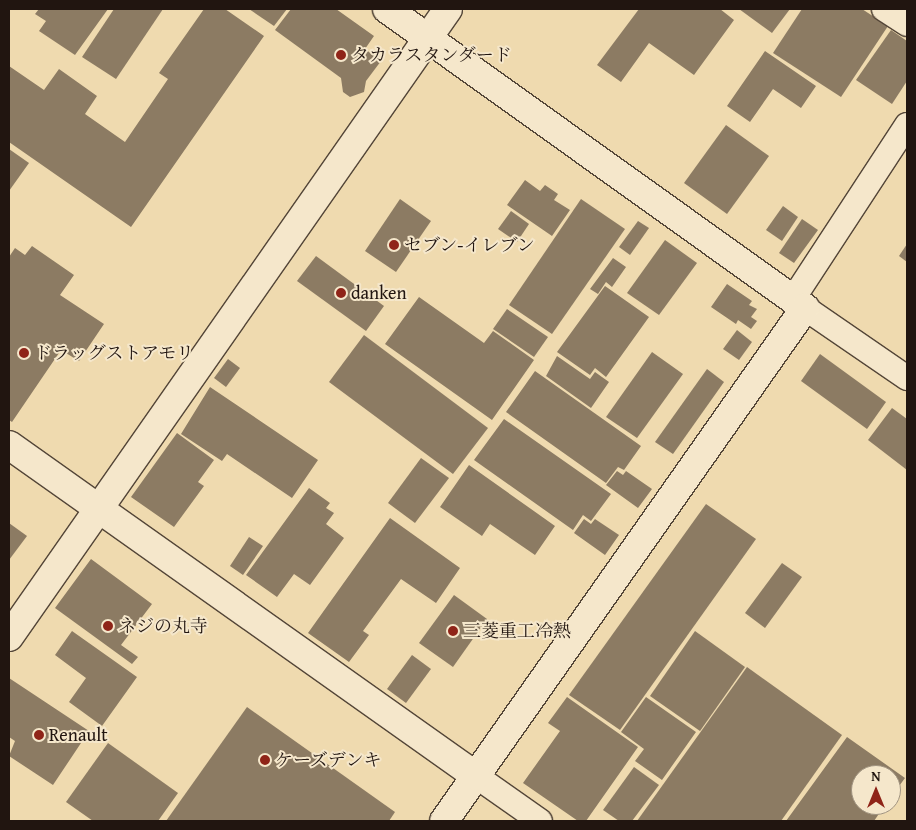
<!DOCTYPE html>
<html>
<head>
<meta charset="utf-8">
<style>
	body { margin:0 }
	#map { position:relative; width:916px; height:830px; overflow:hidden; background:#efdaaf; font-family:"Gentium Book Plus","Noto Serif JP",serif }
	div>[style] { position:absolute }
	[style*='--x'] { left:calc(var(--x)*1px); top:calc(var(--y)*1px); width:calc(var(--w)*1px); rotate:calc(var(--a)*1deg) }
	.building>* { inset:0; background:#8c7b63 }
	.roads { filter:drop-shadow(1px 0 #544638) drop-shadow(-1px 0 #544638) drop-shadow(0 1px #544638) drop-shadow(0 -1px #544638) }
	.street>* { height:24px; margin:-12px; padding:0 12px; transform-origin:12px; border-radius:12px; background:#f5e7cb }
	.secondary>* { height:28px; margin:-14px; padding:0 14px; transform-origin:14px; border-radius:14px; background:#f5e7cb }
	.dots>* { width:14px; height:14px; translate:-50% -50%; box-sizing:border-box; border:2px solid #f5e7cb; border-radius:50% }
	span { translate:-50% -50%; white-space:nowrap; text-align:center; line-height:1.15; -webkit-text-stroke:4px #f5e7cb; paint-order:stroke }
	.poi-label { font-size:18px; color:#211510 }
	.left { translate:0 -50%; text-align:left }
	.frame { position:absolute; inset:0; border:10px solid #211510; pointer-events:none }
	.north { position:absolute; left:851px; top:765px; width:50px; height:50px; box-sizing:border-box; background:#f5e7cb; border:1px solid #a09380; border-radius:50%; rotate:0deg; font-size:14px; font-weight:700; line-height:20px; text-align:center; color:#211510 }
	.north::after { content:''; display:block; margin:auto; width:18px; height:22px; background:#8f2418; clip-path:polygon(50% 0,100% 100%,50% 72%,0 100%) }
</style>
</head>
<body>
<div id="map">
	<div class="building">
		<div style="clip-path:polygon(39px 9px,108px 9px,75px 55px,39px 31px,46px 21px,35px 14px)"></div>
		<div style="clip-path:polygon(114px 9px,163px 9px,116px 79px,82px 57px)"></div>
		<div style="clip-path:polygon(204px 9px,225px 9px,264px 36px,131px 227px,9px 142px,9px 66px,44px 90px,59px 69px,97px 96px,85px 114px,125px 142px,168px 79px,159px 73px)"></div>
		<div style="clip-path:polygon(249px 9px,287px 9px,274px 26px)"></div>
		<div style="clip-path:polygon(291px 9px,336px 9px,374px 36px,365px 49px,381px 61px,366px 81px,364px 92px,350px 97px,343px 92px,341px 78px,275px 30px)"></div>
		<div style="clip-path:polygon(639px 9px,720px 9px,734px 20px,694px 75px,649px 43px,621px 82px,597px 65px)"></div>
		<div style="clip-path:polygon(739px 9px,790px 9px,772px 33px)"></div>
		<div style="clip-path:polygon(802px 9px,862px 9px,888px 26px,841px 97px,773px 53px)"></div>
		<div style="clip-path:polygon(891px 30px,907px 41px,907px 81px,892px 104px,856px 80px)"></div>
		<div style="clip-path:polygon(765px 51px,816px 86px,801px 108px,773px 89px,750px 122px,727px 106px)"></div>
		<div style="clip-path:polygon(726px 125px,769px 156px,727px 214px,684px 183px)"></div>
		<div style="clip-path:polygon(9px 149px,29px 163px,9px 191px)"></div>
		<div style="clip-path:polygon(525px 180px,540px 191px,545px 185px,558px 194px,554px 200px,570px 210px,552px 236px,507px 205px)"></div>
		<div style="clip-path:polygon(400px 199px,431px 221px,396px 272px,365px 251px)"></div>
		<div style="clip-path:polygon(581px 199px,625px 229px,552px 334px,509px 305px)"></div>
		<div style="clip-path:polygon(783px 206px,798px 217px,782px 241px,766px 230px)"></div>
		<div style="clip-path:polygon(511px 211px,529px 224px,517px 242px,498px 229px)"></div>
		<div style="clip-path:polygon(802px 219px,818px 230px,794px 263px,779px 253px)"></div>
		<div style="clip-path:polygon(638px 221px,649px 228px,630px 255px,619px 247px)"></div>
		<div style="clip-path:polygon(665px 240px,697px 263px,659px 315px,627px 293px)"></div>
		<div style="clip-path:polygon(907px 244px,907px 262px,899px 256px)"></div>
		<div style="clip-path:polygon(32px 246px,74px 275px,60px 295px,104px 324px,79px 361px,61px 350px,12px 422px,9px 420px,9px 257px,15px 248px,25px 255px)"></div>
		<div style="clip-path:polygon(316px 256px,384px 306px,366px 331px,297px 281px)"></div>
		<div style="clip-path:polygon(613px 258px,626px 267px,612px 287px,606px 282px,598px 294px,590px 289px)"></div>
		<div style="clip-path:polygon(727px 284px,752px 301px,749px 305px,757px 309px,751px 317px,757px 321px,751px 329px,738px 320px,736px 324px,711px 307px)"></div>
		<div style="clip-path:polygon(605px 286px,649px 317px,606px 377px,595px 368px,590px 375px,557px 352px)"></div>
		<div style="clip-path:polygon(419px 297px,484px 343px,493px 331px,534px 360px,492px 420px,385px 344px)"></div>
		<div style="clip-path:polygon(507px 309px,548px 337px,534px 357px,493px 329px)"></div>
		<div style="clip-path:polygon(737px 330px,752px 342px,739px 360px,723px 349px)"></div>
		<div style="clip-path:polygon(364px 335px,488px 428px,453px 474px,329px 382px)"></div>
		<div style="clip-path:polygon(652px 352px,683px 374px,637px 438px,606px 417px)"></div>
		<div style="clip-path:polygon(820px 354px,886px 402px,867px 429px,801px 381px)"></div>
		<div style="clip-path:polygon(557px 356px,590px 379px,595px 372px,609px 382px,591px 408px,546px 376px)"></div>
		<div style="clip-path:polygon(228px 359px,240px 368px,226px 387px,214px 378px)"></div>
		<div style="clip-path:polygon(707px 369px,724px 382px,673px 454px,655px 442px)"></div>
		<div style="clip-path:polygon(535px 371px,641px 446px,624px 470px,618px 467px,606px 483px,506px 412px)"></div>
		<div style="clip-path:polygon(210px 387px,318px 460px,292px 498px,227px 454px,222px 461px,181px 434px)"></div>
		<div style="clip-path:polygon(892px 408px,907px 419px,907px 470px,868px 440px)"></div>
		<div style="clip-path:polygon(504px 419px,611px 494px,591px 521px,583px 515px,573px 530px,474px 460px)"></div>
		<div style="clip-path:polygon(177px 433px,214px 460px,198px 482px,204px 486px,174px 527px,131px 497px)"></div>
		<div style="clip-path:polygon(421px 458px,449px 478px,415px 523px,388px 503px)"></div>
		<div style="clip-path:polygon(469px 465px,555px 526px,535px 555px,490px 524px,482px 536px,440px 507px)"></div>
		<div style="clip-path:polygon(617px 471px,623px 475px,626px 471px,652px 489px,638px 508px,606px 485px)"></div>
		<div style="clip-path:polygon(309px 488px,330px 503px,326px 508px,334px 513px,326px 524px,344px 538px,310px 585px,294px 574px,277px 597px,246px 575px)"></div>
		<div style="clip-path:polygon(706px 504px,756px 539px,620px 730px,569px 695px)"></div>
		<div style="clip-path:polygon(390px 518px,460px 568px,436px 603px,401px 579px,363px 631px,369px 635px,349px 662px,308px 633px)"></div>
		<div style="clip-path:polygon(584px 519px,591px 524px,595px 519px,619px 535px,605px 555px,574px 533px)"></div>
		<div style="clip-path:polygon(9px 523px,27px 536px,9px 560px)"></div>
		<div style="clip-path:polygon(249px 537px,263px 546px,243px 575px,230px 566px)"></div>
		<div style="clip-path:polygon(91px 559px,152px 604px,121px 645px,138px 657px,132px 664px,55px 608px)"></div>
		<div style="clip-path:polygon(782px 563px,802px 577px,765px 628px,745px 613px)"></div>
		<div style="clip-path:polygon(454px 595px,487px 619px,453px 667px,419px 643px)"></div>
		<div style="clip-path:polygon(72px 631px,137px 677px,102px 726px,69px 702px,86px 678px,55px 655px)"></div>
		<div style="clip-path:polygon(695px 631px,745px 667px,700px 731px,650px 696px)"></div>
		<div style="clip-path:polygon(412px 655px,431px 669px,406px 703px,387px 689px)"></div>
		<div style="clip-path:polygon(747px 667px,842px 735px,781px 821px,637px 821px)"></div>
		<div style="clip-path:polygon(9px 678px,89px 731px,53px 785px,9px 756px,15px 741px,9px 737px)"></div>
		<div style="clip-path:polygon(567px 697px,638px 747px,586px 821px,578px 821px,523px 783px,560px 731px,548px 723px)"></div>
		<div style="clip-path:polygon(646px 697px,696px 732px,662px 780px,635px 761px,644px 749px,621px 732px)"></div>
		<div style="clip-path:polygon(247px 707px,395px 812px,389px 821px,166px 821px)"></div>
		<div style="clip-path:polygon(847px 737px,905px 778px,891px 797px,891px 775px,861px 775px,861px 805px,885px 805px,874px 821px,786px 821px)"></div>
		<div style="clip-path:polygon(108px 743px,178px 793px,158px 821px,93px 821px,66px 802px)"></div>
		<div style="clip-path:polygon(634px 767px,659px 785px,632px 821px,619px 821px,603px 810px)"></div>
	</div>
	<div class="roads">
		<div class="street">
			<div style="--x:884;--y:9;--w:27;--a:33"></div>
			<div style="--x:793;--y:299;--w:208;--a:-56.8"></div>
			<div style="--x:805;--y:308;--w:124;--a:34.5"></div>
			<div style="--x:476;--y:776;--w:78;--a:35.1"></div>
		</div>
		<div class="secondary">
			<div style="--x:387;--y:9;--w:514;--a:35.58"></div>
			<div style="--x:805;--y:308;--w:627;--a:125.13"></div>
			<div style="--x:9;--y:445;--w:572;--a:35.33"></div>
			<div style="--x:9;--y:637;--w:766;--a:-55.04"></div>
		</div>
	</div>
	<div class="dots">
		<div style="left:341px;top:55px;background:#8f2418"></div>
		<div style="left:394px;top:245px;background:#8f2418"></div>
		<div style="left:341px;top:293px;background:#8f2418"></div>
		<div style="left:24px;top:353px;background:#8f2418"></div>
		<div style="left:108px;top:626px;background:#8f2418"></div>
		<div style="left:453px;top:631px;background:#8f2418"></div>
		<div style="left:39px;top:735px;background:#8f2418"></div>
		<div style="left:265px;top:760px;background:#8f2418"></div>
	</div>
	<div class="poi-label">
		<span class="left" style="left:351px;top:55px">タカラスタンダード</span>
		<span class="left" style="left:404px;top:245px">セブン-イレブン</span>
		<span class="left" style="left:351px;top:293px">danken</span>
		<span class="left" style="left:34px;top:353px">ドラッグストアモリ</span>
		<span class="left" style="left:118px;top:626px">ネジの丸寺</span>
		<span class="left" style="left:463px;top:631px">三菱重工冷熱</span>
		<span class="left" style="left:49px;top:735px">Renault</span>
		<span class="left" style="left:275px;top:760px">ケーズデンキ</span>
	</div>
	<div class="frame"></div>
	<div class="north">N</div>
</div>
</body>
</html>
